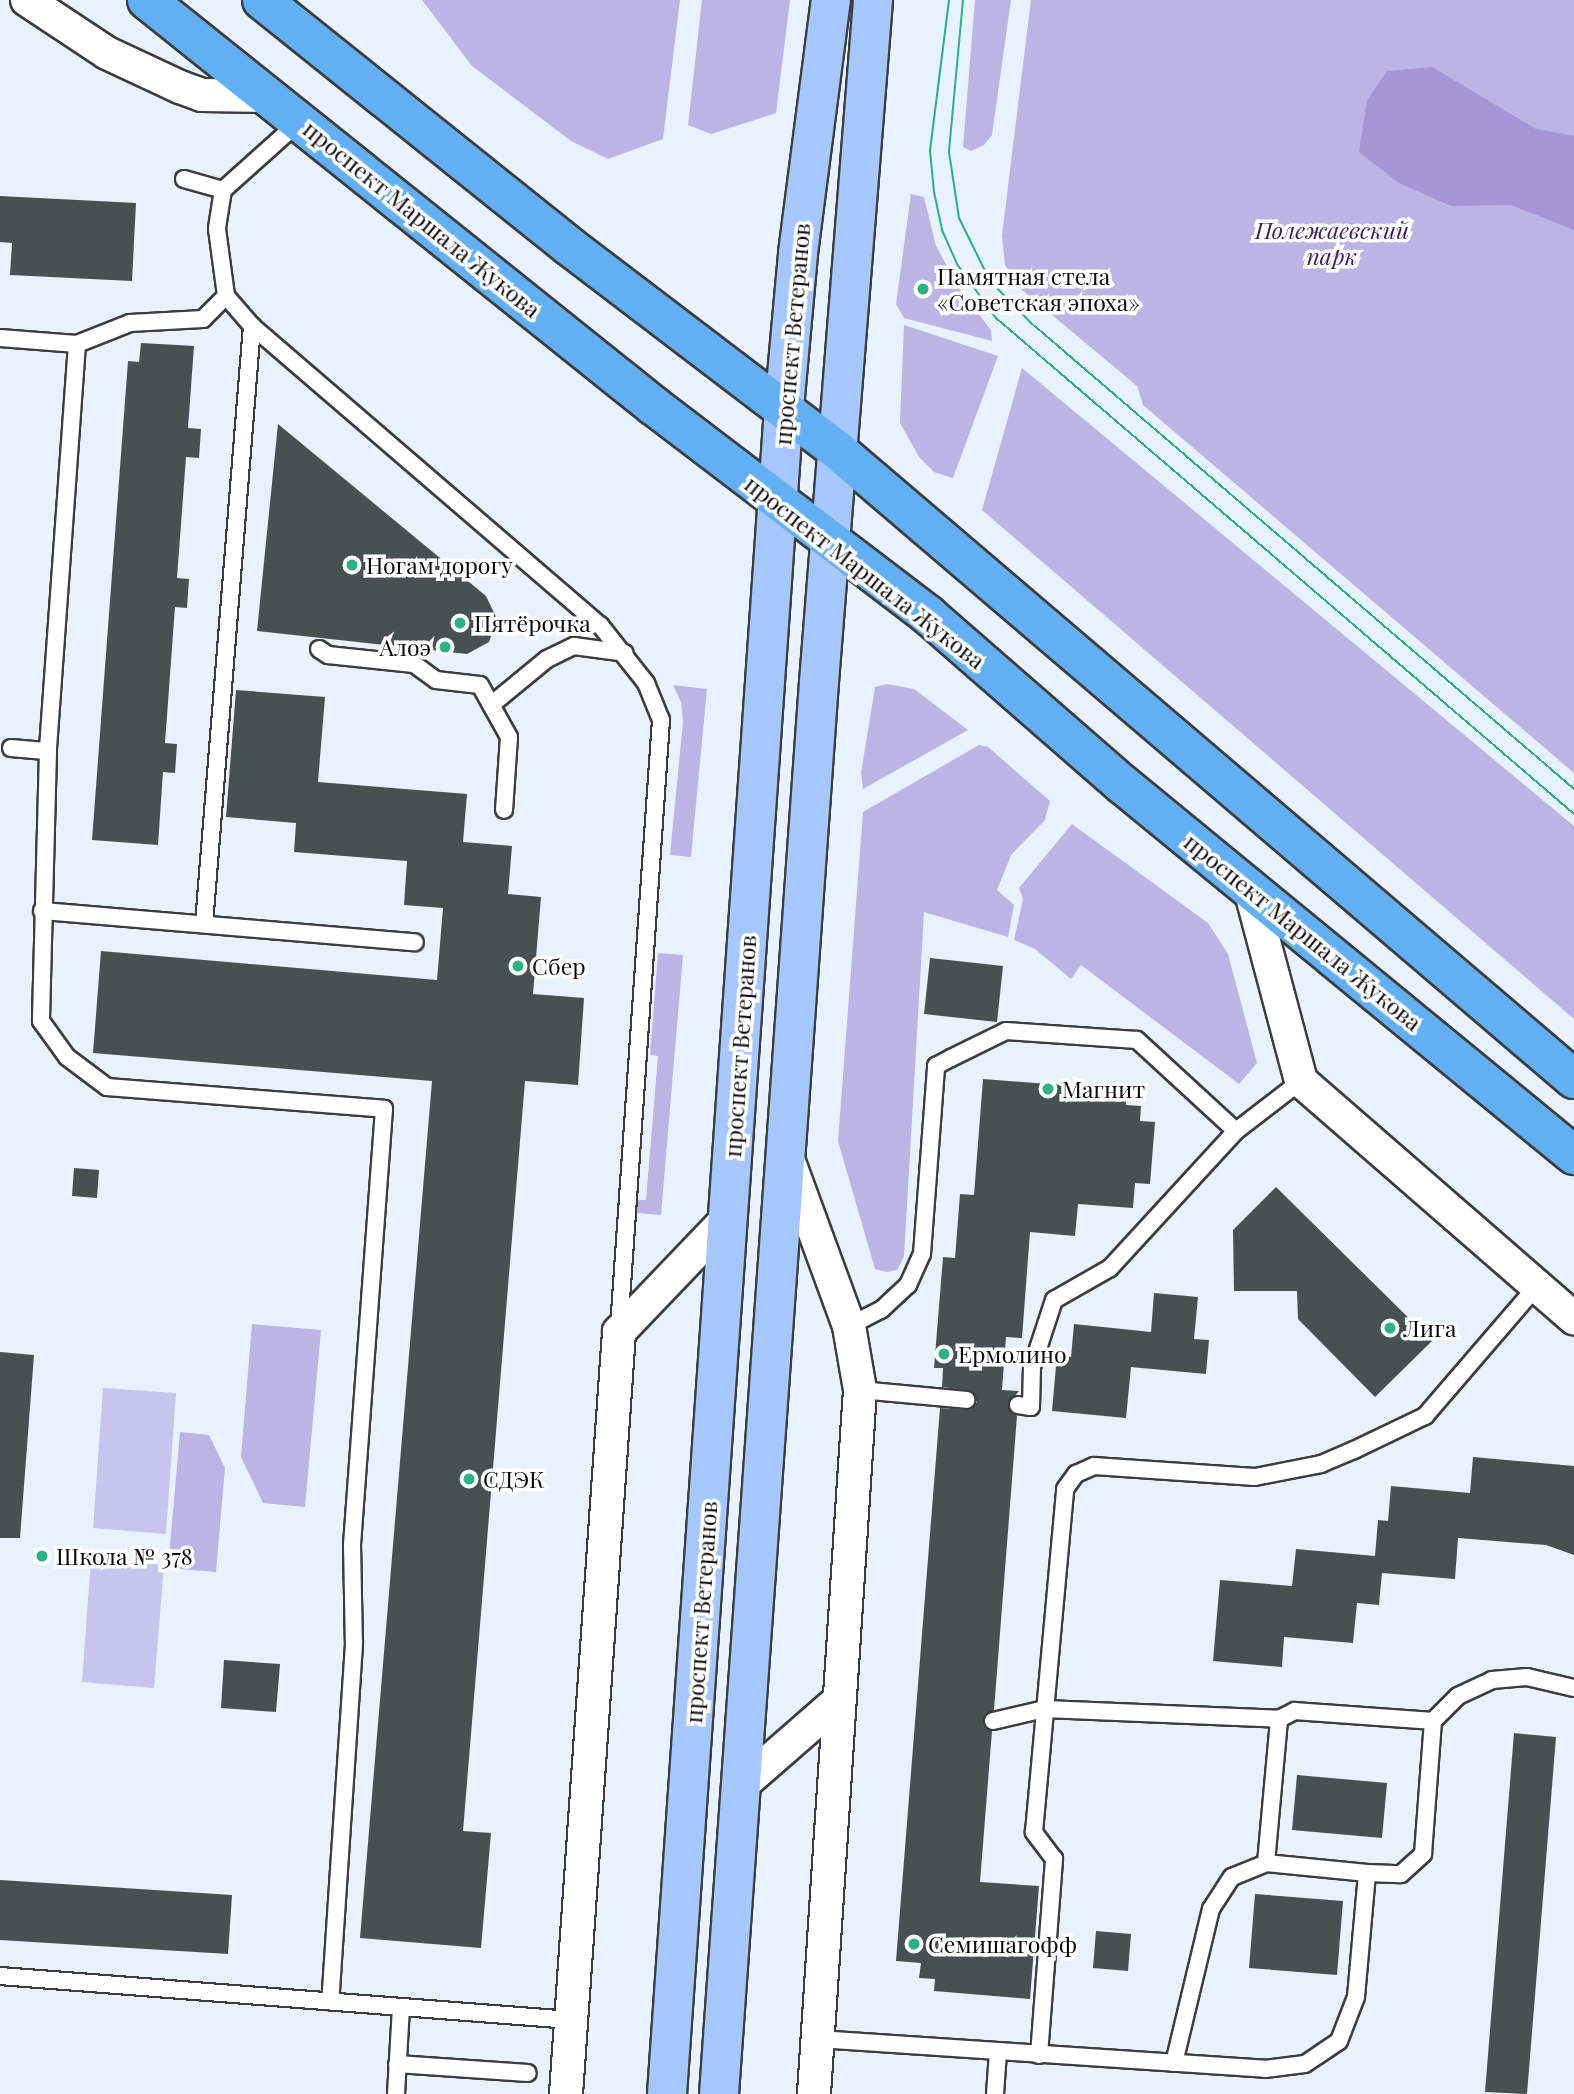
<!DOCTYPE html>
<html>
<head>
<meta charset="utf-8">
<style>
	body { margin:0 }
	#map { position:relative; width:1574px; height:2094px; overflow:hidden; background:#e7f2fe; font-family:"Playfair Display",serif }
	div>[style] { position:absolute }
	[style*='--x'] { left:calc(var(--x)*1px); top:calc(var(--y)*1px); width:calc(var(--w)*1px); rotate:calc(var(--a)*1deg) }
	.green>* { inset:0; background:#bdb4e6 }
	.forest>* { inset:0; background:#a594d6 }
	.pitch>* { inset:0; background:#c7c5ed }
	.building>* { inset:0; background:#475152 }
	.roads { filter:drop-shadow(2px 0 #3d3d3d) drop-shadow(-2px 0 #3d3d3d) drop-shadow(0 2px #3d3d3d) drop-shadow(0 -2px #3d3d3d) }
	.lane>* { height:16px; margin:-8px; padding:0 8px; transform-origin:8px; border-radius:8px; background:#fff }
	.street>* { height:32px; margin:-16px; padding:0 16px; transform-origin:16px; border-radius:16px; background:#fff }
	.secondary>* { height:38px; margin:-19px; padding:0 19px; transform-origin:19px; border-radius:19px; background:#a5c7fc }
	.primary>* { height:38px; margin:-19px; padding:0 19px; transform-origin:19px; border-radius:19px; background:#62aff3 }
	.tram>* { height:2px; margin:-1px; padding:0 1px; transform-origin:1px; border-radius:1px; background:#29b284 }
	.dots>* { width:19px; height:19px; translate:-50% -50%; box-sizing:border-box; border:4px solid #fff; border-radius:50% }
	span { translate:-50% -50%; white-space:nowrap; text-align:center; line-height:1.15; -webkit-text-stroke:7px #fff; paint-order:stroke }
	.street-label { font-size:23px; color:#0a0a0a }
	.park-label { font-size:23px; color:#3e1e5d; font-style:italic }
	.poi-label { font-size:23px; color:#0a0a0a }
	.left { translate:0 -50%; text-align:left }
	.right { translate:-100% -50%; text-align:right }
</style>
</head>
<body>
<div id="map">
	<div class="green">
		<div style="clip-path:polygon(422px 0,680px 0,663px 139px,608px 159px,571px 141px,472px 66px)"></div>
		<div style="clip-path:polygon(702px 0,790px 0,776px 113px,711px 134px,688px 125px)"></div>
		<div style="clip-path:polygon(975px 0,1011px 0,992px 135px,984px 145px,971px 151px,963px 147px)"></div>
		<div style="clip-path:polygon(1031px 0,1574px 0,1574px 773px,1143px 405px,1137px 386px,1021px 289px,1005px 265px,1002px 235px)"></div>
		<div style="clip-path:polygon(911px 194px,924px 197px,936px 246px,960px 290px,991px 330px,992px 341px,904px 318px,896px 304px)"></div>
		<div style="clip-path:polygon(904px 325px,998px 356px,953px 478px,934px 472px,919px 457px,900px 423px)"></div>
		<div style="clip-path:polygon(1022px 368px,1574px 826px,1574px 1019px,982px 510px)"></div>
		<div style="clip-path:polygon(887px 684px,914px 689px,968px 730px,863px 789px,861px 773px,875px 687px)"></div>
		<div style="clip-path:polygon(673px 685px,707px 689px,691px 857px,670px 855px,683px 722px,681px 702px)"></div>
		<div style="clip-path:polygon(979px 745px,988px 747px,1050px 801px,1045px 820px,1011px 855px,997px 890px,1014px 905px,1008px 937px,924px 912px,904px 1257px,897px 1270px,887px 1272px,875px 1269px,838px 1141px,863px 812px)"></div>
		<div style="clip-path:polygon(1072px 824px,1208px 923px,1228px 954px,1257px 1063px,1239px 1084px,1081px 965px,1071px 979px,1035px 949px,1014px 940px,1023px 899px,1019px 888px)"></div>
		<div style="clip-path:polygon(658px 953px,683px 955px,661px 1215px,636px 1213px,638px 1200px,646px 1200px,658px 1056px,650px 1055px)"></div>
		<div style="clip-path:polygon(252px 1324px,321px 1330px,305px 1507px,263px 1503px,241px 1457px)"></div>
		<div style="clip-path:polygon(180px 1432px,209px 1435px,225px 1468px,216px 1572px,168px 1568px)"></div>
	</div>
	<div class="forest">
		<div style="clip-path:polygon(1432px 67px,1536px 129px,1574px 136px,1574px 230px,1511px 205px,1451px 206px,1399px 183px,1359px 152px,1367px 100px,1387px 71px)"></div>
	</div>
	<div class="pitch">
		<div style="clip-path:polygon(103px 1388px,176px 1393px,166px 1534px,93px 1528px)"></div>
		<div style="clip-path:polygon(91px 1560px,164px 1565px,154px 1688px,82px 1682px)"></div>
	</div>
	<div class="building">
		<div style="clip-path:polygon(0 196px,136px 203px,132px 281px,10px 275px,12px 243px,0 242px)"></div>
		<div style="clip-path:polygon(141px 343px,194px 346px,188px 428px,201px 429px,199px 458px,186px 457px,177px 578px,189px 579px,187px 608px,175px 607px,165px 743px,177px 744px,175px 773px,163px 772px,158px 845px,92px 840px,128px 361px,139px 362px)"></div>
		<div style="clip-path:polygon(278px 424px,486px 596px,497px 619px,489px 642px,467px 654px,257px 631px)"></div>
		<div style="clip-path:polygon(236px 690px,325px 697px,318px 782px,467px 794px,463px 842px,512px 846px,508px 894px,541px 897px,533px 994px,584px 998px,578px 1085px,525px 1081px,463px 1831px,491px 1833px,481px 1948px,360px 1938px,432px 1081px,93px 1053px,101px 951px,437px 980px,443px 908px,404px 905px,407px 861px,294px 852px,296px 823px,226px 817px)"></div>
		<div style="clip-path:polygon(930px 958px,1003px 966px,997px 1022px,924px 1014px)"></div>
		<div style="clip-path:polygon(983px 1079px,1127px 1090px,1126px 1105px,1141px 1106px,1140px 1121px,1155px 1122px,1150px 1184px,1135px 1183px,1133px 1208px,1078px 1204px,1075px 1236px,1030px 1232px,1022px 1338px,1006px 1337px,1002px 1390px,1019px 1391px,1008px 1404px,1017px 1416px,994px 1710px,983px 1719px,985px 1728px,992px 1731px,980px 1882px,1039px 1886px,1030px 1999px,934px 1991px,935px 1979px,919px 1978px,921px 1963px,896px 1961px,940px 1408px,971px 1410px,977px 1402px,972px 1391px,942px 1387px,943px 1368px,934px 1368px,943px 1257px,955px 1258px,960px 1194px,974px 1195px)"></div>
		<div style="clip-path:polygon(74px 1168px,99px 1170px,97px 1198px,72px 1196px)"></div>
		<div style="clip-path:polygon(1276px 1187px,1432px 1341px,1375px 1397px,1298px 1319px,1297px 1291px,1234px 1291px,1233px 1230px)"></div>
		<div style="clip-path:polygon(1154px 1293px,1198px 1297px,1194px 1339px,1209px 1340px,1206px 1374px,1131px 1367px,1126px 1418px,1052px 1411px,1057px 1355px,1071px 1357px,1074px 1324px,1151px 1332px)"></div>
		<div style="clip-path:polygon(0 1352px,34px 1355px,20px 1538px,0 1538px)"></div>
		<div style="clip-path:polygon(1473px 1457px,1574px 1466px,1574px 1555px,1546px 1545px,1458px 1538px,1455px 1579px,1382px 1573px,1379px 1605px,1357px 1603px,1353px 1643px,1284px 1637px,1282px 1667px,1213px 1661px,1220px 1580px,1292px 1586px,1296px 1549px,1375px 1556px,1378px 1520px,1388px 1521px,1391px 1486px,1470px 1493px)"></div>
		<div style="clip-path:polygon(224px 1660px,280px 1664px,276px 1712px,221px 1708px)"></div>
		<div style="clip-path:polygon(1514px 1733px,1556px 1737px,1527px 2094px,1485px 2092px)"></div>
		<div style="clip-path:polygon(1297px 1775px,1387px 1783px,1382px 1838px,1292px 1830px)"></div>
		<div style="clip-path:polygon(0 1880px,232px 1895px,228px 1954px,0 1940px)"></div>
		<div style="clip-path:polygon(1255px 1894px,1343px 1901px,1337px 1975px,1249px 1968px)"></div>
		<div style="clip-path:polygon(1096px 1931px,1131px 1934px,1128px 1971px,1093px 1968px)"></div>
	</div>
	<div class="roads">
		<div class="lane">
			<div style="--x:300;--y:121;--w:103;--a:138.1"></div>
			<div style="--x:223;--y:190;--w:39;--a:99"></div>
			<div style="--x:217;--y:229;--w:68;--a:82.3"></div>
			<div style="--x:226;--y:296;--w:40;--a:49"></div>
			<div style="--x:252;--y:326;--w:459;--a:40.7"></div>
			<div style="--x:600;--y:625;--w:74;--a:51.6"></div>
			<div style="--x:646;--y:683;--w:40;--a:68"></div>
			<div style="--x:661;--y:720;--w:610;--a:93.95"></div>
			<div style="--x:184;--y:179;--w:41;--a:15.8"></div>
			<div style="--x:0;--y:338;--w:77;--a:4.5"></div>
			<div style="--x:77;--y:344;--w:57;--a:-21.6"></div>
			<div style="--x:130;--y:323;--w:73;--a:-3.1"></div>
			<div style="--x:203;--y:319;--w:33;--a:-45"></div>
			<div style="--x:77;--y:344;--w:408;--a:94.1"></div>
			<div style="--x:48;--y:751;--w:270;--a:91.5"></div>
			<div style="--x:41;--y:1021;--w:44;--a:54.2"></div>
			<div style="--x:67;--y:1057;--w:50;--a:36.9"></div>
			<div style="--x:107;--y:1087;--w:278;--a:4.5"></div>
			<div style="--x:384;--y:1109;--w:436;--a:94.2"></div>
			<div style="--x:352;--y:1544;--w:100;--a:88.9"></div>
			<div style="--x:354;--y:1644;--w:358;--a:93.8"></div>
			<div style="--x:319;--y:649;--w:11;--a:34"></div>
			<div style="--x:328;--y:655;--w:86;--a:6"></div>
			<div style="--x:414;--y:664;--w:27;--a:36"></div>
			<div style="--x:436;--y:680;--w:44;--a:6.5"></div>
			<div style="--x:480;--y:685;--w:60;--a:60.9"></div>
			<div style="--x:509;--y:737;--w:73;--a:93.9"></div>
			<div style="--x:491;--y:705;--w:72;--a:-39.4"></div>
			<div style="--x:547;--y:659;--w:30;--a:-26"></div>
			<div style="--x:574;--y:646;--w:51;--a:7.8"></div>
			<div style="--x:11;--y:748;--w:37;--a:5"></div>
			<div style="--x:42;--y:911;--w:374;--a:4.8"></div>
			<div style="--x:204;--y:924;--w:600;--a:-85.41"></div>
			<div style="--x:849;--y:1326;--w:36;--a:-27"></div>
			<div style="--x:881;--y:1310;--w:37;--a:-43"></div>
			<div style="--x:908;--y:1285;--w:34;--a:-66"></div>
			<div style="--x:922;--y:1254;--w:189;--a:-85.7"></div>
			<div style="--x:936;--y:1066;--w:17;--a:-28"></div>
			<div style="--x:951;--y:1058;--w:61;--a:-26.1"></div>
			<div style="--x:1006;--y:1031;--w:131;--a:3.9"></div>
			<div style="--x:1137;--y:1040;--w:134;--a:42.6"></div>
			<div style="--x:860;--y:1390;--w:107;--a:5.3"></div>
			<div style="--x:1018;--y:1405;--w:13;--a:9"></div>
			<div style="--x:1031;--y:1407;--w:40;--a:-88.6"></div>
			<div style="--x:1032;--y:1367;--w:71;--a:-71.8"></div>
			<div style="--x:1054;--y:1300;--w:64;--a:-29.7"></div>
			<div style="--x:1110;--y:1268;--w:186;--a:-47.4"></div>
			<div style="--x:1236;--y:1131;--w:82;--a:-37.6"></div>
			<div style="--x:993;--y:1721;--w:53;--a:-13"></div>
			<div style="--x:1045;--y:1709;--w:234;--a:2.4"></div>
			<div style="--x:1367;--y:1873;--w:101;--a:-174.3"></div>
			<div style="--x:1266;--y:1863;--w:145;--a:-84.8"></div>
			<div style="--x:1279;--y:1719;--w:18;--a:-27"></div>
			<div style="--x:1295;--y:1711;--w:138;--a:4.1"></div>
			<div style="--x:0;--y:1976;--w:573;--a:4.41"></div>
			<div style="--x:818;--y:2039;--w:448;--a:3.8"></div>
			<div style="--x:1265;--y:2069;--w:40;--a:-7.1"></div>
			<div style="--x:1305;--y:2064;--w:41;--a:-34.1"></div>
			<div style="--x:1339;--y:2041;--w:47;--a:-68.9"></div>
			<div style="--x:1356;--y:1997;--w:124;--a:-84.9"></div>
			<div style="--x:1367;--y:1873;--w:34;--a:2"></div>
			<div style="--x:1401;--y:1874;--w:30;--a:-42"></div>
			<div style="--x:1423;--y:1854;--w:133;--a:-85.7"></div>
			<div style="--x:1433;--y:1721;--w:35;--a:-45"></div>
			<div style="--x:1458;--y:1696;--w:38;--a:-25"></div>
			<div style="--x:1492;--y:1680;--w:35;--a:-5"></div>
			<div style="--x:1527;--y:1677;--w:48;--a:13.2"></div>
			<div style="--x:1039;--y:2055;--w:197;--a:-85.6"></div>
			<div style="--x:1054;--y:1859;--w:34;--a:-127"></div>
			<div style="--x:1034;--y:1832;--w:344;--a:-84.8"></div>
			<div style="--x:1065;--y:1489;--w:19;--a:-54"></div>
			<div style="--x:1076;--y:1474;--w:20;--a:-24"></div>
			<div style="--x:1094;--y:1466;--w:161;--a:3.9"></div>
			<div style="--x:1255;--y:1477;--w:67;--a:-11.1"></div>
			<div style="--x:1321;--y:1464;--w:36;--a:-23"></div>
			<div style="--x:1354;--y:1450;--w:79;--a:-25.6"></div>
			<div style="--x:1425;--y:1416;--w:172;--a:-49.3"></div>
			<div style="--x:1174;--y:2063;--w:158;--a:-76.5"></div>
			<div style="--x:1211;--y:1909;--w:38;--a:-57"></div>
			<div style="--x:1232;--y:1877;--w:37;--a:-22"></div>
			<div style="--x:397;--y:2064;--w:131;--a:3.9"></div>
			<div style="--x:396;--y:2094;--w:86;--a:-86.7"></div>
			<div style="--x:995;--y:2094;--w:42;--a:-85.9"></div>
		</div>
		<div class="street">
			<div style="--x:27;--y:0;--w:96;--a:33.5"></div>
			<div style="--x:107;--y:53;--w:81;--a:25"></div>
			<div style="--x:180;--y:87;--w:23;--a:20"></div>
			<div style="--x:202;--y:95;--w:67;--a:0.9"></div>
			<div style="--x:1250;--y:889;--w:199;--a:75.1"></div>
			<div style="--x:1301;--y:1081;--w:362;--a:41"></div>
			<div style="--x:789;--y:1162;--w:175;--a:69.9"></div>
			<div style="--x:849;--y:1326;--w:65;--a:80.2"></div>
			<div style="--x:860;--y:1390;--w:706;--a:93.74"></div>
			<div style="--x:742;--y:1785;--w:126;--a:-41.1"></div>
			<div style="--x:566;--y:2094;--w:764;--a:-86.02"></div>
			<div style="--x:619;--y:1332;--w:158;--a:-46.3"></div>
		</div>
		<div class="secondary">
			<div style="--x:667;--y:2094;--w:1690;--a:-86.03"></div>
			<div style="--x:784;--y:408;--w:156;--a:-84.8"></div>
			<div style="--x:798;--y:253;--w:255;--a:-82.6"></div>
			<div style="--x:719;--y:2094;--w:1416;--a:-85.95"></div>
			<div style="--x:819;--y:682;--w:684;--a:-85.47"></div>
		</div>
		<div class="primary">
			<div style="--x:147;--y:0;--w:650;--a:38.69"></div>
			<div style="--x:654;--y:406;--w:345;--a:37.3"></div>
			<div style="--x:928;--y:615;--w:257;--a:41.1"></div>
			<div style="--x:1122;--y:784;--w:585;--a:39.38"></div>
			<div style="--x:262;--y:0;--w:393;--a:38.7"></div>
			<div style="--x:569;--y:246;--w:337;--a:37.3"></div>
			<div style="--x:837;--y:450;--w:969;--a:40.48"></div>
		</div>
	</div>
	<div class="tram">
		<div style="--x:949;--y:0;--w:152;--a:97.2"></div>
		<div style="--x:930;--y:151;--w:41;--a:84.4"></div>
		<div style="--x:934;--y:192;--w:39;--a:78"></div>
		<div style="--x:942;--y:230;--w:37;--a:66"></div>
		<div style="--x:957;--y:264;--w:67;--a:54.2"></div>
		<div style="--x:996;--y:318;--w:762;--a:40.63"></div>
		<div style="--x:963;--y:0;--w:153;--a:95.3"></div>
		<div style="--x:949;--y:152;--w:67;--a:81.4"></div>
		<div style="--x:959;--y:218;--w:70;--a:63.8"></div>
		<div style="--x:990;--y:281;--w:57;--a:45.7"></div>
		<div style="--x:1030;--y:322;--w:717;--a:40.64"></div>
	</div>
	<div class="dots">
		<div style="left:923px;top:289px;background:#29b284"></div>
		<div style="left:352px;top:565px;background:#29b284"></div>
		<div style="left:460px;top:623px;background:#29b284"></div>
		<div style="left:445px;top:647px;background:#29b284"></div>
		<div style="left:518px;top:966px;background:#29b284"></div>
		<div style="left:1048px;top:1089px;background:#29b284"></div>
		<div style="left:1390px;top:1328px;background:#29b284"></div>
		<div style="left:944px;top:1354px;background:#29b284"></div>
		<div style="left:469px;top:1479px;background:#29b284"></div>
		<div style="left:42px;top:1556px;background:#29b284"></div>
		<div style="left:914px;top:1944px;background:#29b284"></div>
	</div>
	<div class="street-label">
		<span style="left:422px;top:219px;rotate:39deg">проспект Маршала Жукова</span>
		<span style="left:792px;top:334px;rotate:-85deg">проспект Ветеранов</span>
		<span style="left:865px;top:572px;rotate:38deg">проспект Маршала Жукова</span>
		<span style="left:1303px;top:932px;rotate:39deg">проспект Маршала Жукова</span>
		<span style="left:740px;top:1046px;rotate:-86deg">проспект Ветеранов</span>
		<span style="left:701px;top:1612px;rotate:-86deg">проспект Ветеранов</span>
	</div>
	<div class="park-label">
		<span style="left:1332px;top:243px">Полежаевский<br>парк</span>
	</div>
	<div class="poi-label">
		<span class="left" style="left:937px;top:289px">Памятная стела<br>«Советская эпоха»</span>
		<span class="left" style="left:366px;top:565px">Ногам дорогу</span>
		<span class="left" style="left:474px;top:623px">Пятёрочка</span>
		<span class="right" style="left:431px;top:647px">Алоэ</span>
		<span class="left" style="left:532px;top:966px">Сбер</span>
		<span class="left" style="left:1062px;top:1089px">Магнит</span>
		<span class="left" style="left:1404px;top:1328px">Лига</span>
		<span class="left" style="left:958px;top:1354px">Ермолино</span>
		<span class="left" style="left:483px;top:1479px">СДЭК</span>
		<span class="left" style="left:56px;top:1556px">Школа № 378</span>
		<span class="left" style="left:928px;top:1944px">Семишагофф</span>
	</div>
</div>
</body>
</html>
